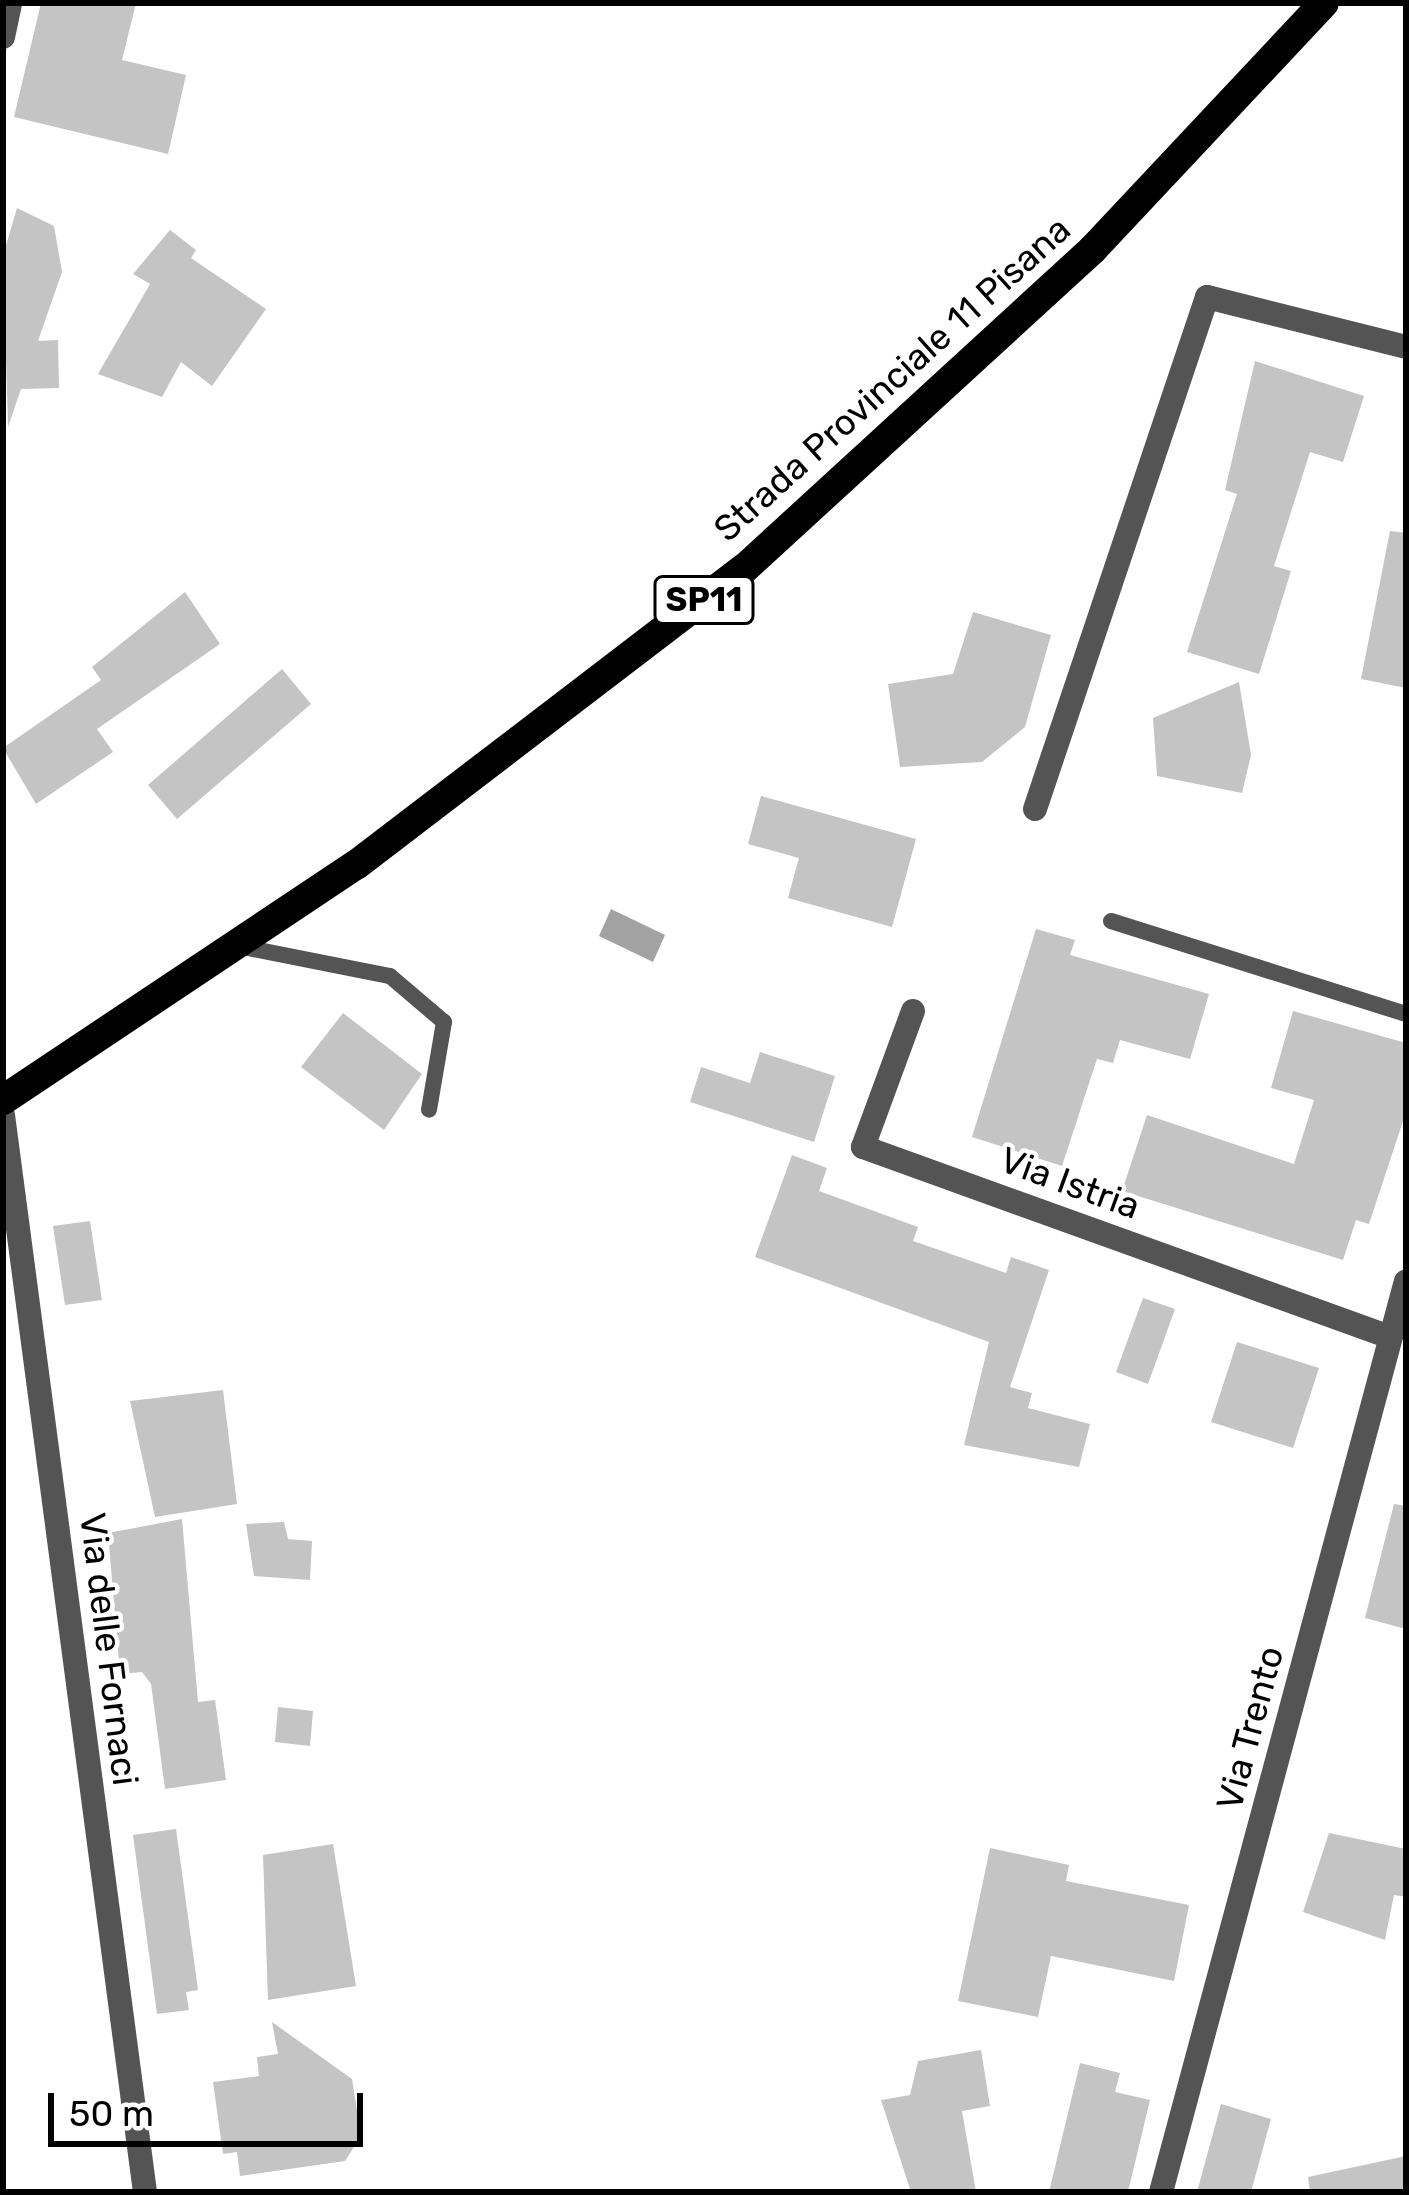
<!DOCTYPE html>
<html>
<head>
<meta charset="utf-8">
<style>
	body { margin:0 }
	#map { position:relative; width:1409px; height:2195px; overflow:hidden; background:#fff; font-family:Rubik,sans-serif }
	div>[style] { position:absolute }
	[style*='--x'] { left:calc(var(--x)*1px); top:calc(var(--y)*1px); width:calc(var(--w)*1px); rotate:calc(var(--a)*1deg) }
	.water>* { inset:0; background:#a2a2a2 }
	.building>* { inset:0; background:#c4c4c4 }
	.lane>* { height:16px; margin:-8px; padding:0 8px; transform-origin:8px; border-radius:8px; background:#545454 }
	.street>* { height:24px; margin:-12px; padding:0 12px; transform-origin:12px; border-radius:12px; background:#545454 }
	.primary>* { height:30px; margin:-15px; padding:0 15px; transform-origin:15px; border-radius:15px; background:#000 }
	span { translate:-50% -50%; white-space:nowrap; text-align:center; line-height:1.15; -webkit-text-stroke:9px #fff; paint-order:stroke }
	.shield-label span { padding:3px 9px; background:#fff; border:3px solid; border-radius:9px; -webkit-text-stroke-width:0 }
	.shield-label { font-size:33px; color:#000; font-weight:700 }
	.street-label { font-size:36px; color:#000 }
	.frame { position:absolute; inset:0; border:6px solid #000; pointer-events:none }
	.scale { position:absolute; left:48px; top:2093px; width:315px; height:54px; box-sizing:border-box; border:6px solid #000; border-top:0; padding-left:15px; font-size:36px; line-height:42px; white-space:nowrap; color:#000; -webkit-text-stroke:9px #fff; paint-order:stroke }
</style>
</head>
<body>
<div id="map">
	<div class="water">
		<div style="clip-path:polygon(611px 909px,665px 935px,653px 962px,599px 936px)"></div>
	</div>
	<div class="building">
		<div style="clip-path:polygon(41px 3px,136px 3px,122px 60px,186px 75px,168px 154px,14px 117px)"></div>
		<div style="clip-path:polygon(17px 208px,54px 226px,62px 272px,38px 341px,58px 340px,59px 388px,21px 389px,8px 427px,3px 256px)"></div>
		<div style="clip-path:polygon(170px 230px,196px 250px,191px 258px,266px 309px,212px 386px,181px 362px,162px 397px,98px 374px,150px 284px,133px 274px)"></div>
		<div style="clip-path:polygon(1255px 361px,1364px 396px,1343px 462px,1310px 452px,1274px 566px,1291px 571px,1259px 674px,1187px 652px,1237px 494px,1225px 490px)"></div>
		<div style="clip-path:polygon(1390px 531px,1406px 533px,1406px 688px,1361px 679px)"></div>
		<div style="clip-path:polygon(185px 592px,220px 644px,97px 729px,113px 752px,36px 804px,3px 748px,101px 680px,92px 667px)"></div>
		<div style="clip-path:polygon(973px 612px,1051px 635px,1025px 727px,982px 762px,900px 767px,888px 684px,953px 674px)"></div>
		<div style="clip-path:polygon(282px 669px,311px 704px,177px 819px,148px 785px)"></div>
		<div style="clip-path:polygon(1239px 682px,1251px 755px,1242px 793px,1157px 776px,1153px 718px)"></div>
		<div style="clip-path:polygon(761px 796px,916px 839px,892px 927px,788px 898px,799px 858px,748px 844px)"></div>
		<div style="clip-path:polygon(1036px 929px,1075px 940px,1070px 955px,1209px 994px,1190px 1059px,1120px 1040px,1113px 1063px,1097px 1059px,1062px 1166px,972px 1137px)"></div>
		<div style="clip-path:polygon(1293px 1011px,1406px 1043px,1406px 1112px,1369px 1224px,1356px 1220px,1343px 1260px,1122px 1191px,1147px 1115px,1294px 1164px,1314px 1100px,1271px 1088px)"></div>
		<div style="clip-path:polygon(343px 1013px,422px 1074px,384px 1130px,301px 1067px)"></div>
		<div style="clip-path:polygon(760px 1052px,835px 1076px,814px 1142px,690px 1102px,701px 1067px,750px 1083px)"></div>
		<div style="clip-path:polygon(792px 1155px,827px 1168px,819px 1191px,918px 1227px,913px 1241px,1006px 1273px,1011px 1257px,1049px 1270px,1010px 1387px,1032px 1393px,1028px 1408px,1090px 1424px,1079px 1467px,964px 1445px,989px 1342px,755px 1257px)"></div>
		<div style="clip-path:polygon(90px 1221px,102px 1300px,65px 1305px,53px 1226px)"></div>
		<div style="clip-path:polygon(1143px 1298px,1175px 1309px,1148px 1384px,1116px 1372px)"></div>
		<div style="clip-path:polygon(1237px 1342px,1319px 1368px,1293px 1448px,1211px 1422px)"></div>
		<div style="clip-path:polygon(223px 1390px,237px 1504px,155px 1517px,130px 1401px)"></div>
		<div style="clip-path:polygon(1394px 1504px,1406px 1506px,1406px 1629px,1365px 1618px)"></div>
		<div style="clip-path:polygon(182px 1519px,198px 1702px,215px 1700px,226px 1780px,165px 1789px,151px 1684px,142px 1672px,120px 1674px,108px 1533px)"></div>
		<div style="clip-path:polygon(284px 1522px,288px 1539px,312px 1541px,310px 1580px,254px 1576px,246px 1524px)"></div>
		<div style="clip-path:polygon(278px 1707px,313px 1711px,310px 1746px,275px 1742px)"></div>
		<div style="clip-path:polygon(176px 1829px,198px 1990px,186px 1992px,189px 2010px,157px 2014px,133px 1835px)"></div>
		<div style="clip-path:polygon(1329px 1833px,1406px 1849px,1406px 1897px,1394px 1895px,1385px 1940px,1303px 1912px)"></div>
		<div style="clip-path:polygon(333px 1844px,356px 1986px,268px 2000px,263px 1855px)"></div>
		<div style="clip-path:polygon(990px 1848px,1069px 1865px,1066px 1881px,1189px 1905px,1174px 1981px,1051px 1956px,1038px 2017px,958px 2001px)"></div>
		<div style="clip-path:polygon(272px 2022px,352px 2079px,361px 2136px,345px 2161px,240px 2176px,237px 2152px,223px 2154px,213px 2082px,259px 2076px,257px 2057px,278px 2054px)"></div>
		<div style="clip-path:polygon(981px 2050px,990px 2106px,962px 2111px,976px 2192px,911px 2192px,881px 2100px,910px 2095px,918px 2061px)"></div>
		<div style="clip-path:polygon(1080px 2063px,1120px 2073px,1115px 2092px,1150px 2100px,1128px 2192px,1049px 2192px)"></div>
		<div style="clip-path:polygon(1221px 2104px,1271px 2119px,1251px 2192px,1197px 2192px)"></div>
		<div style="clip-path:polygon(1406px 2156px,1406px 2192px,1310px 2192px,1308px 2177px)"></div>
	</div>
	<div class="lane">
		<div style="--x:1111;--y:921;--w:309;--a:17.5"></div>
		<div style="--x:238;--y:946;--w:155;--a:11.2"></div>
		<div style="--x:390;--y:976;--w:71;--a:40.4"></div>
		<div style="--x:444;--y:1022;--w:89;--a:99.7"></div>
	</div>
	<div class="street">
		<div style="--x:3;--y:37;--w:35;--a:-78"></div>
		<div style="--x:1035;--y:809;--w:540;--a:-71.43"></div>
		<div style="--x:1207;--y:297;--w:205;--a:14.1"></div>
		<div style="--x:913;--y:1011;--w:145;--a:110.2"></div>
		<div style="--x:863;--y:1147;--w:560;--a:19.83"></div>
		<div style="--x:3;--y:1115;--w:1086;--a:82.49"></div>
		<div style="--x:1161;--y:2192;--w:943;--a:-74.95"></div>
	</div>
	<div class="primary">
		<div style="--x:3;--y:1100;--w:424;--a:-33.7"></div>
		<div style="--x:356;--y:865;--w:489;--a:-37.4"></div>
		<div style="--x:745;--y:568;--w:472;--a:-42.5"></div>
		<div style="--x:1093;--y:249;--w:337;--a:-46.8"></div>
	</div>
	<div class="shield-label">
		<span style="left:704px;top:600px">SP11</span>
	</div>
	<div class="street-label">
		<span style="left:892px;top:379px;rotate:-42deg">Strada Provinciale 11 Pisana</span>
		<span style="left:1070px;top:1183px;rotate:20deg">Via Istria</span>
		<span style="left:109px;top:1649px;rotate:83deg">Via delle Fornaci</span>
		<span style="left:1250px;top:1728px;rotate:-75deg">Via Trento</span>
	</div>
	<div class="frame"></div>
	<div class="scale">50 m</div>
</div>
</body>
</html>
